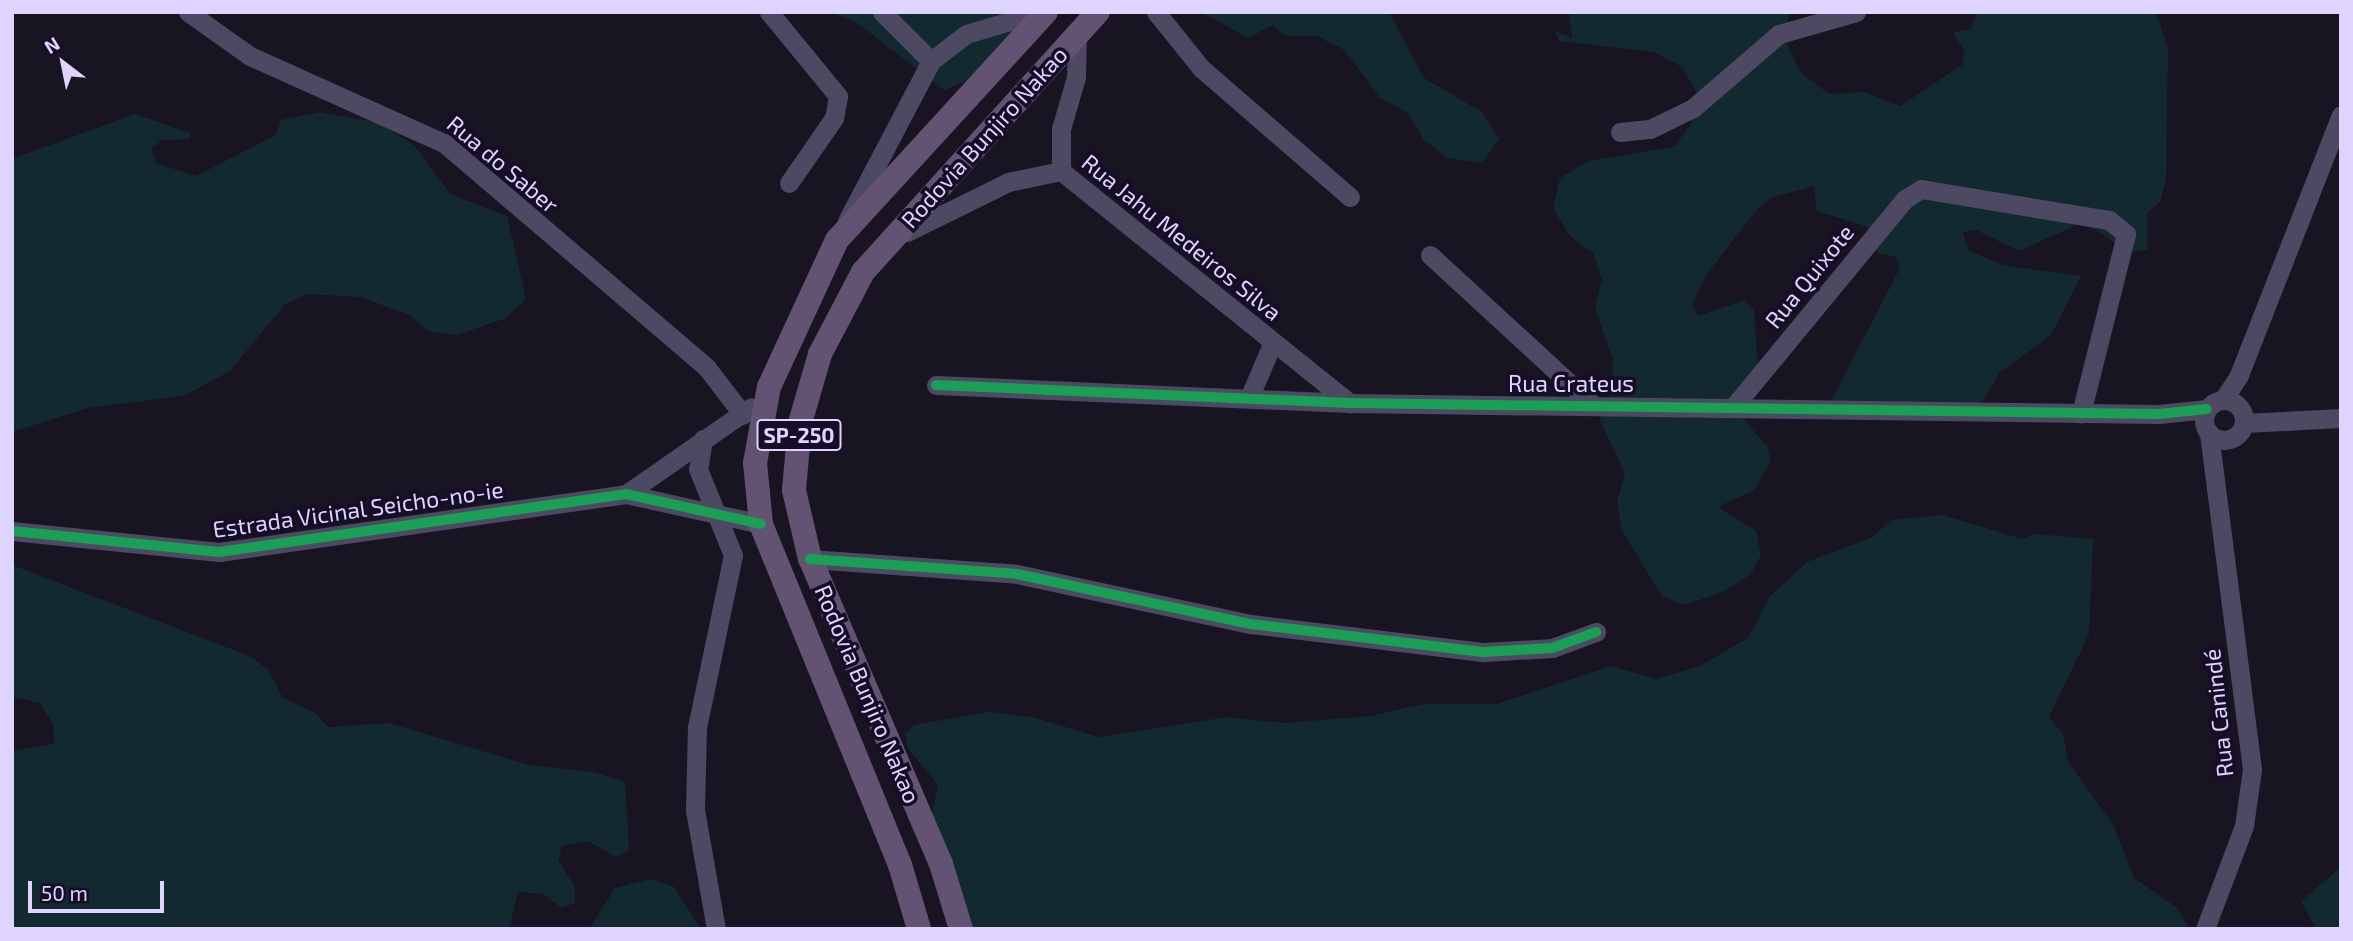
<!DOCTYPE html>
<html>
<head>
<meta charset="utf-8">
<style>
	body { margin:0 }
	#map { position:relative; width:2353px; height:941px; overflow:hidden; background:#181421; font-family:"Exo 2",sans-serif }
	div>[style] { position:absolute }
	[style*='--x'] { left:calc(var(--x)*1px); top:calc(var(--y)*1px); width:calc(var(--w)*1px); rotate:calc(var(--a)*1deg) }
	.green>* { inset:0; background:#122a2f }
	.minor>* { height:19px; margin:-9.5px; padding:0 9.5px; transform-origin:9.5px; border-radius:9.5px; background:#4e4962 }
	.minor>.ring { margin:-9.5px; padding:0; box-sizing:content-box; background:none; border:19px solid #4e4962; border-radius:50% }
	.major>* { height:24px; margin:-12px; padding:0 12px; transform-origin:12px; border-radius:12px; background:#635373 }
	.cycleway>* { height:10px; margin:-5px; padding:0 5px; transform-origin:5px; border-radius:5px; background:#1a9f57 }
	span { translate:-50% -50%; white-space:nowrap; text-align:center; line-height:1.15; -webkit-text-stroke:7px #160e27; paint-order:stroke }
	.shield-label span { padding:2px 5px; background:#160e27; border:2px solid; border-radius:5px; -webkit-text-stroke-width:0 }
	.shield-label { font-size:21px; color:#dfd4ff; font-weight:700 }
	.street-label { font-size:23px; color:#dfd4ff }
	.frame { position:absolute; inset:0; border:14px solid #dfd4ff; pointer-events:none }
	.north { position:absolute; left:28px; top:28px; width:70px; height:70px; -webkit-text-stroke:5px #160e27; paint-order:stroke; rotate:328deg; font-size:19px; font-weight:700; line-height:28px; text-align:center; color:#dfd4ff }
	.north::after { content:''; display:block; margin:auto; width:24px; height:32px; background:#dfd4ff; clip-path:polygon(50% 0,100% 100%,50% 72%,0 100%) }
	.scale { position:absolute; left:28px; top:881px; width:136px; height:32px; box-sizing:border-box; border:4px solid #dfd4ff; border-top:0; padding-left:9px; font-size:21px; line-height:24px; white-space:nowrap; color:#dfd4ff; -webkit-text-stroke:5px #160e27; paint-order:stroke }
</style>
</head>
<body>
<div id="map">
	<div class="green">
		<div style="clip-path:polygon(830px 12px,1039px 12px,1003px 66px,944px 90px,856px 22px)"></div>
		<div style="clip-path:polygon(1200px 12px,1389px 12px,1424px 78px,1482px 112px,1499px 139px,1482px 163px,1447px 158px,1424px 140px,1408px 113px,1380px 98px,1344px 50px,1317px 36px,1285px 36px,1272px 25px,1249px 38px)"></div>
		<div style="clip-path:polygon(1569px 12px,1791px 12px,1783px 36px,1801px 73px,1829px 94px,1865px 92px,1900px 106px,1962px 65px,1965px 52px,1953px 33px,1971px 29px,1977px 12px,2156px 12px,2168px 48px,2166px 179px,2160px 202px,2147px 213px,2147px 250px,2129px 252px,2083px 222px,2019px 251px,1976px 230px,1963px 232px,1968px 250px,2002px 265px,2081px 276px,2051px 335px,1999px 373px,1984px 400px,1967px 411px,1831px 401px,1900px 268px,1896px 257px,1878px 253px,1868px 227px,1817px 211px,1814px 186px,1773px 197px,1758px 208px,1706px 275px,1692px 305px,1698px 316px,1745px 300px,1754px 311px,1758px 371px,1744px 420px,1767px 446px,1771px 461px,1754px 490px,1718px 507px,1756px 531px,1761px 555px,1751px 574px,1721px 593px,1683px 605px,1662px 596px,1622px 531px,1617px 502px,1625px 473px,1599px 419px,1613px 391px,1613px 360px,1595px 308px,1602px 279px,1593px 253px,1570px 236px,1553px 208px,1560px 178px,1588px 161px,1674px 147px,1691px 124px,1698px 95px,1682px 67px,1654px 52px,1559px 41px,1555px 31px,1572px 38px)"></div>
		<div style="clip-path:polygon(320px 112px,380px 123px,415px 146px,450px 194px,507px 216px,526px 299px,506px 318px,457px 335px,431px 332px,409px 315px,361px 297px,307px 294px,284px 305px,230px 371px,183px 396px,88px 408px,12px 432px,12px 159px,135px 114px,190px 133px,191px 139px,162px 140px,151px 149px,156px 163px,196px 176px,276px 135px,281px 120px)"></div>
		<div style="clip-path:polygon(1943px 515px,2022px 539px,2035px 534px,2093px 539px,2089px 634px,2049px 717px,2063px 734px,2068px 762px,2113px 824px,2134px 878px,2176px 907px,2190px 929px,968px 929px,931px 818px,938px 785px,908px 748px,905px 734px,914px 725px,987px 712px,1032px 717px,1099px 737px,1228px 717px,1285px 723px,1371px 716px,1423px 704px,1497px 704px,1611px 666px,1656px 679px,1700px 666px,1748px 638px,1770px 596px,1807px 562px,1873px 537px,1891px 520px)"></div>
		<div style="clip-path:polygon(12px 565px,252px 657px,268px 670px,283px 698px,316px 713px,328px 727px,389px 723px,529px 765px,593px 772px,625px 782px,629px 850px,616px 857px,588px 841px,562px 846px,558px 860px,575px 887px,575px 903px,561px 908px,544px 894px,518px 892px,509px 929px,12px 929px,12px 751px,54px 744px,53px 724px,40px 703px,12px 697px)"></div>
		<div style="clip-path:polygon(2341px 867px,2341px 929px,2316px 929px,2301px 901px)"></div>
		<div style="clip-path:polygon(650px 879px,674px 887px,701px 929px,589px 929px,615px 888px)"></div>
	</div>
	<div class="minor">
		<div style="--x:188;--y:12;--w:76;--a:35.4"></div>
		<div style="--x:250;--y:56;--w:213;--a:24.2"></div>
		<div style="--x:444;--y:143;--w:346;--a:40.5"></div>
		<div style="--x:707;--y:368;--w:59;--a:52.5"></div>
		<div style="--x:769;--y:12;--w:109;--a:50.6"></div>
		<div style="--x:838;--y:96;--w:22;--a:100"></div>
		<div style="--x:834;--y:118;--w:79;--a:124.7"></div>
		<div style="--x:882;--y:12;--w:69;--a:45"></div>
		<div style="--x:1156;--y:12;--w:72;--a:51.2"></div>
		<div style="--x:1201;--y:68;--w:197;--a:40.9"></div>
		<div style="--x:1620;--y:132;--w:30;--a:-6"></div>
		<div style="--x:1650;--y:129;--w:48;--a:-26"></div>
		<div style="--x:1693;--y:108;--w:113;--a:-40.7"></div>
		<div style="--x:1779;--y:34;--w:80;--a:-15.9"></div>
		<div style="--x:1061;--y:171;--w:371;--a:38.8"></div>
		<div style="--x:1061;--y:171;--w:42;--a:-90"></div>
		<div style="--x:1061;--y:129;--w:54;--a:-73.9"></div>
		<div style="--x:1076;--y:77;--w:44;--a:-88.7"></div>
		<div style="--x:847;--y:221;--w:181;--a:-62.3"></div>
		<div style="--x:931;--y:61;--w:44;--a:-37.6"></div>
		<div style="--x:966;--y:34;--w:78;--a:-16.3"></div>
		<div style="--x:907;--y:232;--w:113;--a:-26.3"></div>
		<div style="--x:1008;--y:182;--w:54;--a:-11.7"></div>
		<div style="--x:1430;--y:255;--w:220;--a:42.6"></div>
		<div style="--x:936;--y:385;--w:414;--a:2.5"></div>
		<div style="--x:1350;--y:403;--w:809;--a:0.78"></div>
		<div style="--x:2159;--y:414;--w:48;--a:-5.9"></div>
		<div style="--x:1249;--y:398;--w:61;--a:-66.8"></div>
		<div class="ring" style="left:2204px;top:400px;width:21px;height:21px"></div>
		<div style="--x:2223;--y:400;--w:30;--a:-57"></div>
		<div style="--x:2239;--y:375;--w:279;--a:-68.6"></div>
		<div style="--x:1735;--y:405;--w:267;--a:-50.5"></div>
		<div style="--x:1905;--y:199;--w:19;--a:-32"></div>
		<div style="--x:1921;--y:189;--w:191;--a:9.4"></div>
		<div style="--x:2109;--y:220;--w:22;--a:39"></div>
		<div style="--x:2126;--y:234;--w:185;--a:104.1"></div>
		<div style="--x:2245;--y:423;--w:96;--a:-3"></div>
		<div style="--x:703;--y:439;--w:30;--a:99"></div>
		<div style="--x:698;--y:469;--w:93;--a:67.9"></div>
		<div style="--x:733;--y:555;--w:176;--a:101.8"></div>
		<div style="--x:697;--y:727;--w:83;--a:91.4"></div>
		<div style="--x:695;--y:810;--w:121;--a:80"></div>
		<div style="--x:626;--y:494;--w:152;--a:-34.8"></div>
		<div style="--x:12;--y:531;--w:208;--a:5.8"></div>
		<div style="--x:219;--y:552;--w:411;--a:-8.1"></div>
		<div style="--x:626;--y:494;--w:138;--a:12.5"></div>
		<div style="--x:810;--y:559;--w:208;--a:4.1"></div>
		<div style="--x:1017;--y:574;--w:239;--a:12.1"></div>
		<div style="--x:1251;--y:624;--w:235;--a:6.9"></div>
		<div style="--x:1484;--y:652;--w:68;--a:-3.4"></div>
		<div style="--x:1552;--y:648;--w:47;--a:-20"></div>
		<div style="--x:2205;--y:929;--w:110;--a:-69.3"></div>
		<div style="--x:2244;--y:826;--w:58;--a:-82"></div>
		<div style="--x:2252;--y:769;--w:339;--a:-97.3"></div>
	</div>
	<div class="major">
		<div style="--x:919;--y:929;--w:67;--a:-106.5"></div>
		<div style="--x:900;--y:865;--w:368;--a:-112.2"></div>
		<div style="--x:761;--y:524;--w:61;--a:-95.6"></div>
		<div style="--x:755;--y:463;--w:77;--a:-79.6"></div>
		<div style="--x:769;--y:387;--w:162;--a:-65.2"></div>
		<div style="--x:837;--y:240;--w:309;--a:-47.5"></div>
		<div style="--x:961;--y:929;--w:68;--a:-107.1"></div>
		<div style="--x:941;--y:864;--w:332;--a:-113.2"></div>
		<div style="--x:810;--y:559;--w:71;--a:-103.1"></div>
		<div style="--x:794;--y:490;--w:67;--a:-84.9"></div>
		<div style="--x:800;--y:423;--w:72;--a:-73.8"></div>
		<div style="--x:820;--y:354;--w:93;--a:-62.3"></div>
		<div style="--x:863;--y:272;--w:350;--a:-47.9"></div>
	</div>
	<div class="cycleway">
		<div style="--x:936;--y:385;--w:414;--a:2.5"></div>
		<div style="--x:1350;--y:403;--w:809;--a:0.78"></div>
		<div style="--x:2159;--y:414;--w:48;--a:-5.9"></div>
		<div style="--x:12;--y:531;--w:208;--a:5.8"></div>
		<div style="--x:219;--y:552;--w:411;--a:-8.1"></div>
		<div style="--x:626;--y:494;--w:138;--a:12.5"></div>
		<div style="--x:810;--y:559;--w:208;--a:4.1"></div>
		<div style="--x:1017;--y:574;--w:239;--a:12.1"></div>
		<div style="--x:1251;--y:624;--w:235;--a:6.9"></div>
		<div style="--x:1484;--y:652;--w:68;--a:-3.4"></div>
		<div style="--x:1552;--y:648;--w:47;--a:-20"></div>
	</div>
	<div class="shield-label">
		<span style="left:799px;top:435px">SP-250</span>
	</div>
	<div class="street-label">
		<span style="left:984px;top:137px;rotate:-48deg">Rodovia Bunjiro Nakao</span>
		<span style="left:503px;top:164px;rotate:40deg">Rua do Saber</span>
		<span style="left:1182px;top:237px;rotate:39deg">Rua Jahu Medeiros Silva</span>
		<span style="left:1809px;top:276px;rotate:-51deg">Rua Quixote</span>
		<span style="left:1571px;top:383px">Rua Crateus</span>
		<span style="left:358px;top:509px;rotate:-8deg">Estrada Vicinal Seicho-no-ie</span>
		<span style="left:868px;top:694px;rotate:67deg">Rodovia Bunjiro Nakao</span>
		<span style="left:2218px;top:713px;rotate:-96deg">Rua Canindé</span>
	</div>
	<div class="frame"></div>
	<div class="north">N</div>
	<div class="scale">50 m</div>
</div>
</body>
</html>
